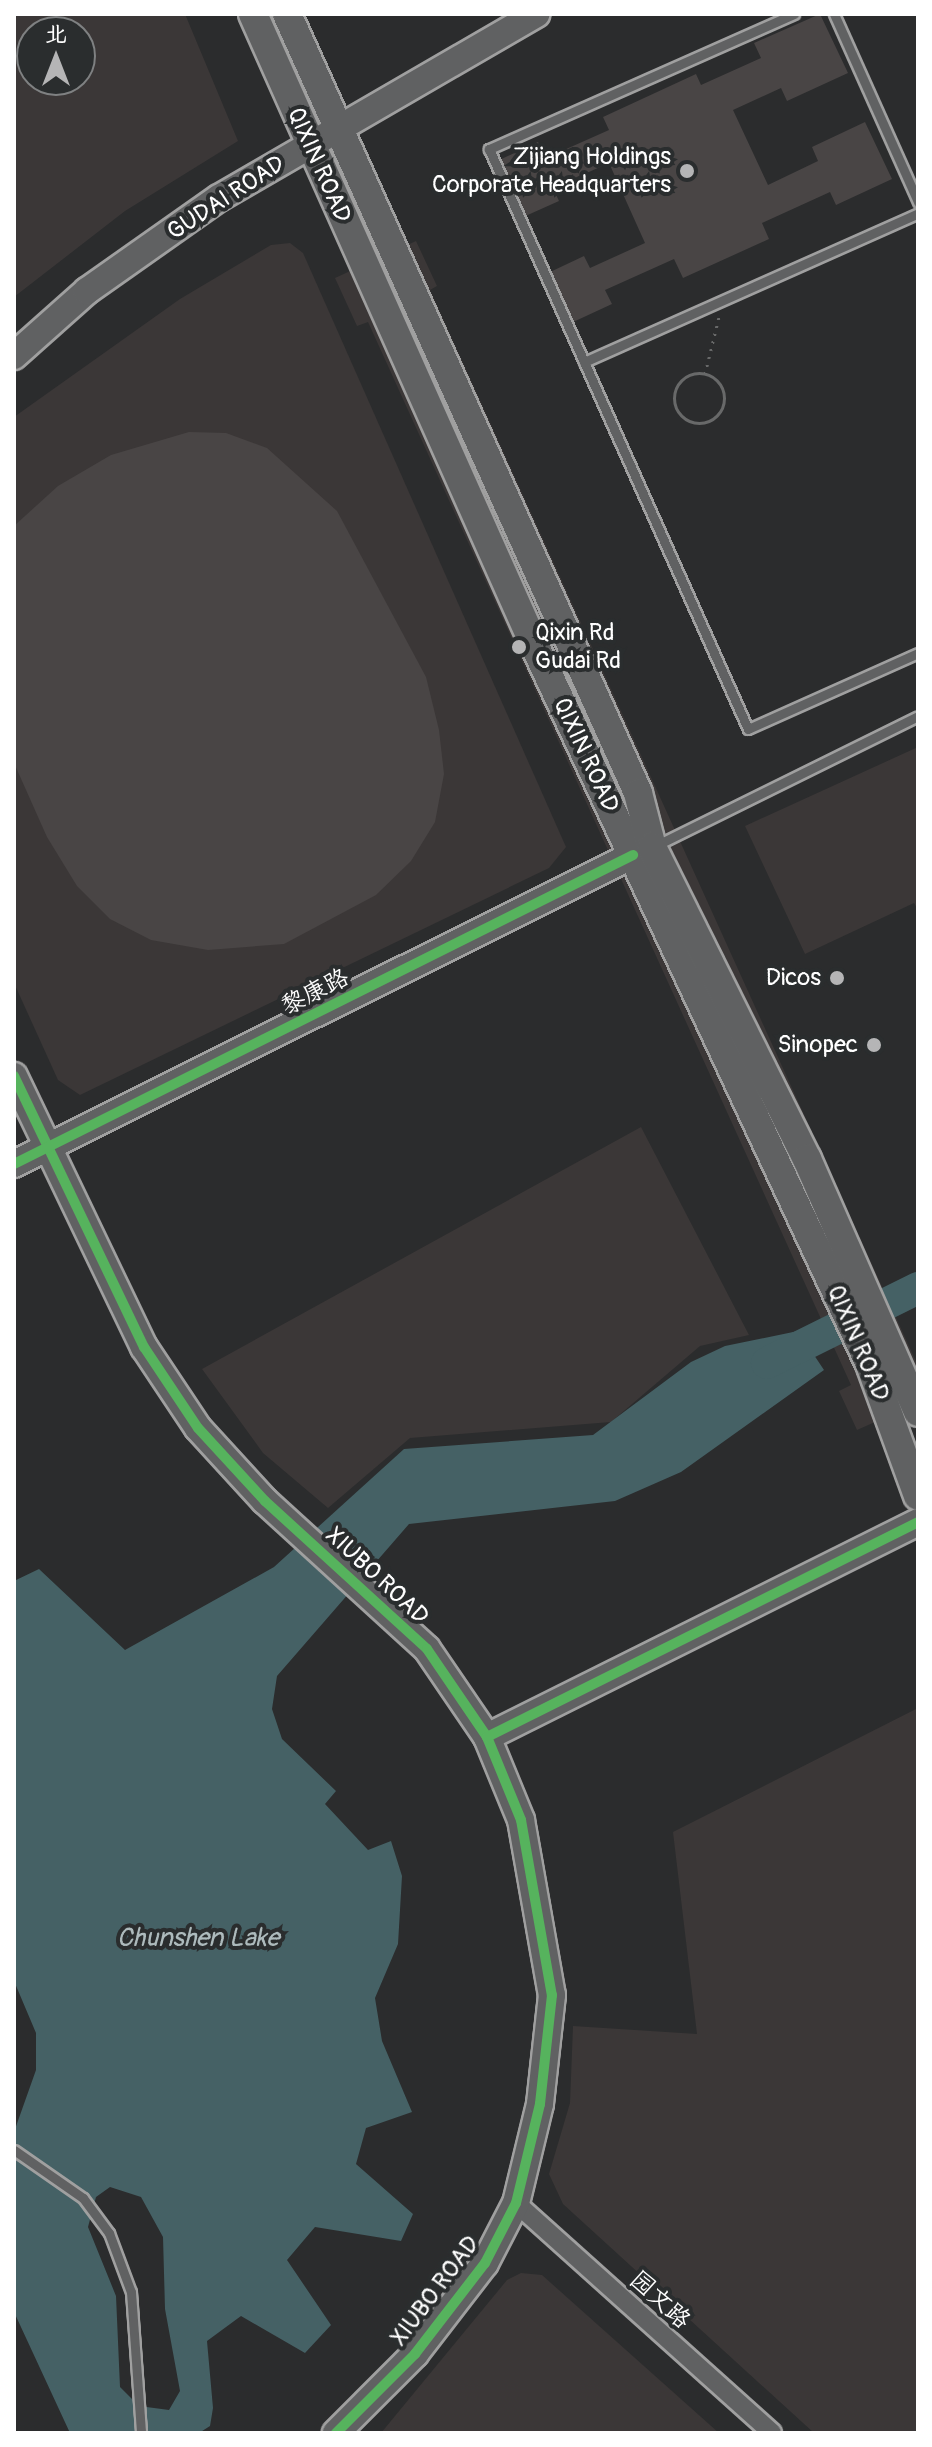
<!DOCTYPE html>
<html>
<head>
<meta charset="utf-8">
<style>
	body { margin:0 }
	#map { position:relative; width:932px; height:2447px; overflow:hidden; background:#2b2c2d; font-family:Pangolin,"LXGW WenKai TC",sans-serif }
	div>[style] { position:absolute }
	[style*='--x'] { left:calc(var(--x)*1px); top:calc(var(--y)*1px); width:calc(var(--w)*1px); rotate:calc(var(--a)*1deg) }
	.built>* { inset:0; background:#3b3737 }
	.water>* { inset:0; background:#456165 }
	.river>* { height:32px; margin:-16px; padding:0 16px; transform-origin:16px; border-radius:16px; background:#456165 }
	.building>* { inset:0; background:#494545 }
	.path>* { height:3px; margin-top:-1.5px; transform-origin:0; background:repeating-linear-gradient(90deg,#686969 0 2px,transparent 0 8px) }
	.path>.ring { margin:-1.5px; padding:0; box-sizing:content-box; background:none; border:3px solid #686969; border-radius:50% }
	.roads { filter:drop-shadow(2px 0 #a0a0a0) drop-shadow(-2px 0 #a0a0a0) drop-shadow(0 2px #a0a0a0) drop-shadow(0 -2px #a0a0a0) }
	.lane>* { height:9px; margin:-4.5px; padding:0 4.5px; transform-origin:4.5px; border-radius:4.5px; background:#606162 }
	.street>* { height:18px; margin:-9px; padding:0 9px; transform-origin:9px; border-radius:9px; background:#606162 }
	.secondary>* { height:26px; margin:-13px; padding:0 13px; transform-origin:13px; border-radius:13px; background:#606162 }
	.primary>* { height:28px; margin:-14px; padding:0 14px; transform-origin:14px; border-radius:14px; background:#606162 }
	.cycleway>* { height:10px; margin:-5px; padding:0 5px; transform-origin:5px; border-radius:5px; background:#56b35d }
	.dots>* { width:22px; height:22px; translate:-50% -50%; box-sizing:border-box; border:4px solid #2a2d2e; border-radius:50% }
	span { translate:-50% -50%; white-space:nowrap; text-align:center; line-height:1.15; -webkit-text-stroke:8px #2a2d2e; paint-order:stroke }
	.poi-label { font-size:24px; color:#fff }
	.right { translate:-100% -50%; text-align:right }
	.left { translate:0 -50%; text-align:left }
	.street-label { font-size:24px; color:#fff }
	.water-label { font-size:26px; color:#adbabc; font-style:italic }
	.frame { position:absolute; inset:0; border:16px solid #fff; pointer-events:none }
	.north { position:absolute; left:16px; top:16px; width:80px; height:80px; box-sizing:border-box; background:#2a2d2e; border:2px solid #7f8182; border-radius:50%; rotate:0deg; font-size:22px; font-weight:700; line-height:32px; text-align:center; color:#fff }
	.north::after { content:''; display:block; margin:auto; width:28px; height:36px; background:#b5b5b6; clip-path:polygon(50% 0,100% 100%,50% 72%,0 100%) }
</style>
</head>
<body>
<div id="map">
	<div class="built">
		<div style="clip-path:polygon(evenodd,14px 14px,185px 14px,238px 141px,125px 211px,14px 297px,14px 14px,80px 32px,80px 80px,32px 80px,32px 32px,80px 32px)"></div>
		<div style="clip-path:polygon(416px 241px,437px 286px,430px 290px,918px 1366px,918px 1403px,857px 1430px,839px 1391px,851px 1385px,368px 322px,357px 326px,335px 278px)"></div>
		<div style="clip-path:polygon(290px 243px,303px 253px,566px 847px,549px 868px,80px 1095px,58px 1080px,14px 983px,14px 417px,180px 299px,271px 245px)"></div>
		<div style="clip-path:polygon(918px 747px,918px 910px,914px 903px,805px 954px,745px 826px)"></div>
		<div style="clip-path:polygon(641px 1127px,749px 1335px,700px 1346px,611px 1422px,410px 1438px,328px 1508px,263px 1453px,202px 1369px)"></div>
		<div style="clip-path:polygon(918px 1708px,918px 2433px,814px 2433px,563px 2204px,549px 2174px,570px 2103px,573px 2026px,697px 2034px,673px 1832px)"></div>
		<div style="clip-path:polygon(521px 2273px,542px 2275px,719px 2433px,381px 2433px,507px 2280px)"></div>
	</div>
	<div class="water">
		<div style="clip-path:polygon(evenodd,798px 1331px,824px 1370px,681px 1472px,615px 1501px,409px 1524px,277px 1676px,272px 1709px,282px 1739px,336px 1791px,325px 1804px,368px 1850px,391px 1841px,402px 1876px,398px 1944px,375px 1998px,382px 2041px,412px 2112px,366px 2128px,356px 2164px,413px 2214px,401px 2241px,315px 2227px,287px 2260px,331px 2325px,305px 2353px,241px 2316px,207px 2341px,213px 2408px,210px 2426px,199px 2433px,70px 2433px,14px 2312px,14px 2132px,36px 2070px,36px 2033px,14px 1981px,14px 1581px,39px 1569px,125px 1650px,274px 1567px,404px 1449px,593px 1435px,691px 1362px,725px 1346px,798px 1331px,110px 2187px,141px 2197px,163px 2237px,165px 2309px,180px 2391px,169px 2410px,139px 2406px,120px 2387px,116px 2296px,88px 2227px,96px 2197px,110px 2187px)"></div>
	</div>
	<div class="river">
		<div style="--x:767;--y:1363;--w:169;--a:-26.4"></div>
	</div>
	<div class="building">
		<div style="clip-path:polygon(820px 14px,848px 73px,787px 101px,781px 88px,733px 110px,768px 185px,818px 161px,812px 147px,865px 122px,892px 179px,836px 205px,830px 192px,762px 223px,769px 239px,683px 278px,674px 259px,605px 290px,612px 304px,571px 323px,548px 273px,584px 256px,590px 268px,645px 243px,609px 163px,553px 188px,559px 201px,521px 218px,495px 162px,538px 142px,546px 158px,609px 130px,603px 117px,696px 74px,701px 85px,761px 58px,754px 43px)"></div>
		<div style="clip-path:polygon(189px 432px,226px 433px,267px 448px,337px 511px,426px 677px,439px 730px,444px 774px,435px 822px,411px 861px,376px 895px,284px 944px,208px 950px,151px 940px,110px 919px,77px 886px,47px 837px,14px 763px,14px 526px,58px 486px,111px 455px)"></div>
	</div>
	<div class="path">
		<div class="ring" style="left:674px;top:373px;width:47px;height:47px"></div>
		<div style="--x:705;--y:374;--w:59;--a:-76.2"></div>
	</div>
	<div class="roads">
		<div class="lane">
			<div style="--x:794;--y:14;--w:334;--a:156.1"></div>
			<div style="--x:489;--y:149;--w:635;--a:65.94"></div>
			<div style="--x:748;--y:729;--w:186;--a:-24.1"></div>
			<div style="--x:834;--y:14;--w:206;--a:65.9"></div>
			<div style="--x:584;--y:362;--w:366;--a:-24"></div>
			<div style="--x:655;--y:846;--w:293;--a:-26.3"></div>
			<div style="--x:14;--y:2150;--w:84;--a:34.8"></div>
			<div style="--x:83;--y:2198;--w:44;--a:53.4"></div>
			<div style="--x:109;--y:2233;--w:63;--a:69.6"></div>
			<div style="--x:131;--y:2292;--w:141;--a:85.9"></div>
		</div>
		<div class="street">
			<div style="--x:516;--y:2203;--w:344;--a:41.9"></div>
		</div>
		<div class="secondary">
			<div style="--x:14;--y:356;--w:98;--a:-41.7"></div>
			<div style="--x:87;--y:291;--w:161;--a:-35.2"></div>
			<div style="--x:219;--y:198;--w:367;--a:-30.1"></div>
			<div style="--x:14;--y:1076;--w:301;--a:64.4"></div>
			<div style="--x:144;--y:1347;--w:97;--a:56.3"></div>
			<div style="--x:198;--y:1428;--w:99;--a:47.5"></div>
			<div style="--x:265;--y:1501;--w:219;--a:42.4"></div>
			<div style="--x:427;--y:1649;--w:107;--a:55.7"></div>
			<div style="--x:487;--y:1737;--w:90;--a:67.7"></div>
			<div style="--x:521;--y:1820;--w:178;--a:80"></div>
			<div style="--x:552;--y:1995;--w:110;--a:96.3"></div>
			<div style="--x:540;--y:2104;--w:102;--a:103.6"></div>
			<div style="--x:516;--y:2203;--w:68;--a:117.3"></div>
			<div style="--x:485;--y:2263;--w:115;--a:127.6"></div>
			<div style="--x:415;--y:2354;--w:112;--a:135"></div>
			<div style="--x:14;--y:1164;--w:692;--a:-26.53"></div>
			<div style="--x:487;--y:1737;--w:482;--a:-26.5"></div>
		</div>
		<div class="primary">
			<div style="--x:253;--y:14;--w:688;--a:65.97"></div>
			<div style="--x:533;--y:642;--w:797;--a:64.98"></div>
			<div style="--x:870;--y:1364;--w:140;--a:70"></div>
			<div style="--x:287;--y:14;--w:854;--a:65.74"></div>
			<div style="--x:638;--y:793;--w:56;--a:75.5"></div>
			<div style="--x:652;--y:847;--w:348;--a:63.6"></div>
			<div style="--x:807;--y:1159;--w:276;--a:66.3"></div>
		</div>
	</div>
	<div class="cycleway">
		<div style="--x:14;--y:1076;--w:301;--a:64.4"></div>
		<div style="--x:144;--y:1347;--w:97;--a:56.3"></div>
		<div style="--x:198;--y:1428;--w:99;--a:47.5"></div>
		<div style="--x:265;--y:1501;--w:219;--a:42.4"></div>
		<div style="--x:427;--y:1649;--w:107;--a:55.7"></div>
		<div style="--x:487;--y:1737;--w:90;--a:67.7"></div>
		<div style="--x:521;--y:1820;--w:178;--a:80"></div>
		<div style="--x:552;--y:1995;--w:110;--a:96.3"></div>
		<div style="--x:540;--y:2104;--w:102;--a:103.6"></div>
		<div style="--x:516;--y:2203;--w:68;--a:117.3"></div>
		<div style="--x:485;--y:2263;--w:115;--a:127.6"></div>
		<div style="--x:415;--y:2354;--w:112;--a:135"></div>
		<div style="--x:14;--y:1164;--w:692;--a:-26.53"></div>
		<div style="--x:487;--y:1737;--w:482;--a:-26.5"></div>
	</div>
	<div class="dots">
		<div style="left:687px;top:171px;background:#b5b5b6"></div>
		<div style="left:519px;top:647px;background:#b5b5b6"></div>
		<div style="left:837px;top:978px;background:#b5b5b6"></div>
		<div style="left:874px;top:1045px;background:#b5b5b6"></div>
	</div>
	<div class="poi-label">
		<span class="right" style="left:671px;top:171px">Zijiang Holdings<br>Corporate Headquarters</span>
		<span class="left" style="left:535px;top:647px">Qixin Rd<br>Gudai Rd</span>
		<span class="right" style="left:821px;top:978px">Dicos</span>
		<span class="right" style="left:858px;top:1045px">Sinopec</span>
	</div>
	<div class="street-label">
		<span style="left:319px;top:165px;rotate:66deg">QIXIN ROAD</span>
		<span style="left:226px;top:198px;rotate:-33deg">GUDAI ROAD</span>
		<span style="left:586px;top:755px;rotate:65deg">QIXIN ROAD</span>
		<span style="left:315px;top:992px;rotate:-27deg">黎康路</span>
		<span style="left:858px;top:1343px;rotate:67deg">QIXIN ROAD</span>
		<span style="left:377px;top:1576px;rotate:43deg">XIUBO ROAD</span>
		<span style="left:435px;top:2291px;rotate:-53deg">XIUBO ROAD</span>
		<span style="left:660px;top:2300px;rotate:42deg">园文路</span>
	</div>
	<div class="water-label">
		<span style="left:198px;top:1939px">Chunshen Lake</span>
	</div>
	<div class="frame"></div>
	<div class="north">北</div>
</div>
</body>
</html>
